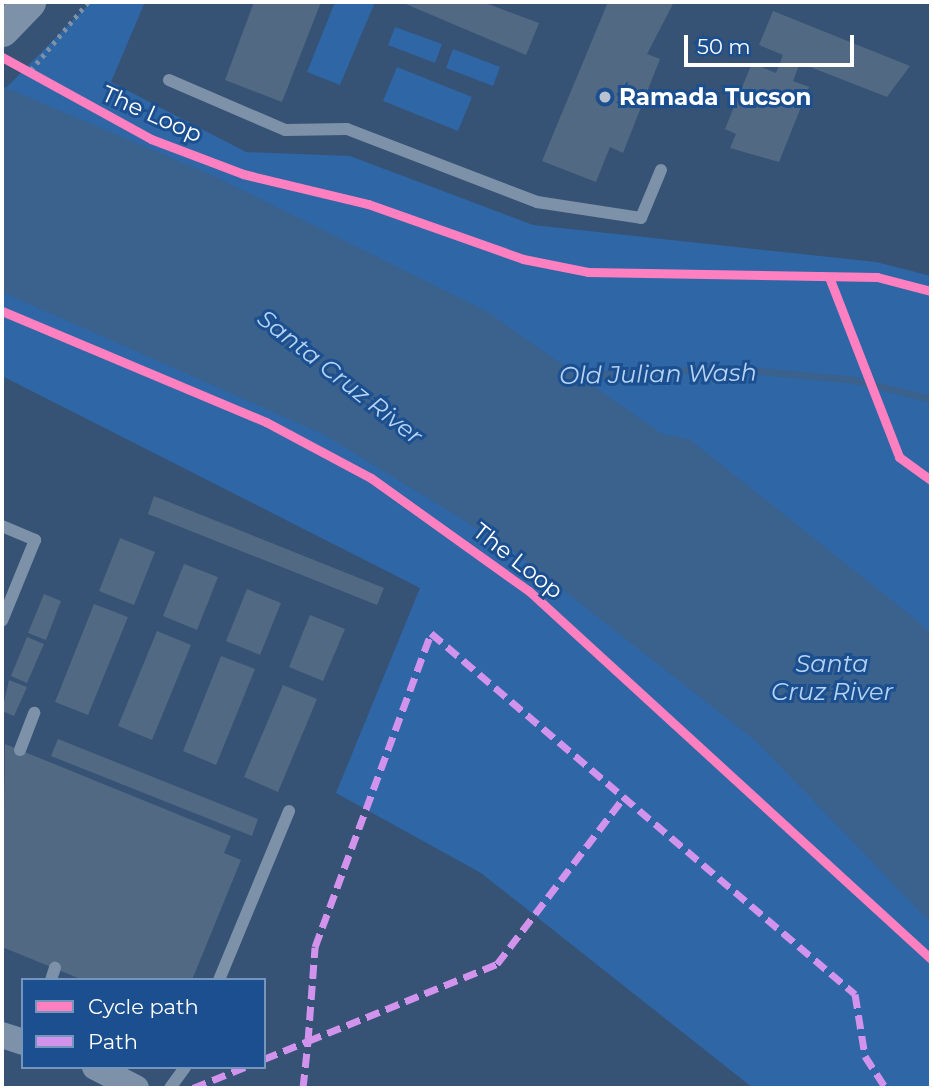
<!DOCTYPE html>
<html>
<head>
<meta charset="utf-8">
<style>
	body { margin:0 }
	#map { position:relative; width:933px; height:1090px; overflow:hidden; background:#365274; font-family:Montserrat,sans-serif }
	div>[style] { position:absolute }
	[style*='--x'] { left:calc(var(--x)*1px); top:calc(var(--y)*1px); width:calc(var(--w)*1px); rotate:calc(var(--a)*1deg) }
	.green>* { inset:0; background:#2f66a5 }
	.water>* { inset:0; background:#3b618d }
	.stream>* { height:7px; margin:-3.5px; padding:0 3.5px; transform-origin:3.5px; border-radius:3.5px; background:#3b618d }
	.building>* { inset:0; background:#526984 }
	.path>* { height:4.5px; margin-top:-2.25px; transform-origin:0; background:repeating-linear-gradient(90deg,#7d92a8 0 3.5px,transparent 0 8.5px) }
	.service>* { height:12px; margin:-6px; padding:0 6px; transform-origin:6px; border-radius:6px; background:#7d92a8 }
	.minor>* { height:26px; margin:-13px; padding:0 13px; transform-origin:13px; border-radius:13px; background:#7d92a8 }
	.tertiary>* { height:33px; margin:-16.5px; padding:0 16.5px; transform-origin:16.5px; border-radius:16.5px; background:#7d92a8 }
	.tram>* { height:2px; margin:-1px; padding:0 1px; transform-origin:1px; border-radius:1px; background:#7e92a7 }
	.quiet>* { height:7px; margin-top:-3.5px; transform-origin:0; background:repeating-linear-gradient(90deg,#d193ec 0 14px,transparent 0 21px) }
	.cycleway>* { height:9px; margin:-4.5px; padding:0 4.5px; transform-origin:4.5px; border-radius:4.5px; background:#ff80c0 }
	.dots>* { width:19px; height:19px; translate:-50% -50%; box-sizing:border-box; border:4px solid #1b4f8f; border-radius:50% }
	span { translate:-50% -50%; white-space:nowrap; text-align:center; line-height:1.15; -webkit-text-stroke:6px #1b4f8f; paint-order:stroke }
	.poi-label { font-size:23px; color:#fff; font-weight:700 }
	.left { translate:0 -50%; text-align:left }
	.street-label { font-size:23px; color:#fff }
	.water-label { font-size:24px; color:#b5d3f5; font-style:italic }
	.frame { position:absolute; inset:0; border:4px solid #fff; pointer-events:none }
	.legend { position:absolute; left:21px; top:978px; width:245px; height:91px; box-sizing:border-box; background:#1b4f8f; border:2px solid #7695bc; margin:0; padding:9px 12px; list-style:none; font-size:21px; color:#fff }
	.legend li { display:flex; align-items:center; gap:14px; height:35px }
	.legend b { width:35px; border:2px solid #7695bc }
	.scale { position:absolute; left:684px; top:35px; width:170px; height:32px; box-sizing:border-box; border:4px solid #fff; border-top:0; padding-left:9px; font-size:21px; line-height:24px; white-space:nowrap; color:#fff; -webkit-text-stroke:5px #1b4f8f; paint-order:stroke }
</style>
</head>
<body>
<div id="map">
	<div class="green">
		<div style="clip-path:polygon(91px 2px,145px 2px,111px 82px,246px 152px,350px 156px,533px 225px,876px 262px,931px 276px,931px 1088px,753px 1088px,481px 873px,336px 793px,420px 588px,2px 376px,2px 92px)"></div>
		<div style="clip-path:polygon(335px 2px,375px 2px,340px 85px,307px 72px)"></div>
		<div style="clip-path:polygon(395px 27px,442px 44px,435px 63px,388px 45px)"></div>
		<div style="clip-path:polygon(453px 49px,500px 67px,493px 86px,446px 68px)"></div>
		<div style="clip-path:polygon(397px 67px,472px 97px,458px 131px,383px 101px)"></div>
	</div>
	<div class="water">
		<div style="clip-path:polygon(2px 86px,214px 176px,486px 311px,662px 434px,689px 439px,919px 622px,931px 635px,931px 923px,756px 741px,511px 549px,323px 434px,2px 292px)"></div>
	</div>
	<div class="stream">
		<div style="--x:571;--y:376;--w:157;--a:-2.9"></div>
		<div style="--x:728;--y:368;--w:128;--a:5.4"></div>
		<div style="--x:855;--y:380;--w:78;--a:14"></div>
	</div>
	<div class="building">
		<div style="clip-path:polygon(254px 2px,321px 2px,282px 102px,225px 80px)"></div>
		<div style="clip-path:polygon(401px 2px,483px 2px,539px 23px,526px 55px)"></div>
		<div style="clip-path:polygon(608px 2px,674px 2px,647px 54px,660px 59px,623px 153px,610px 147px,596px 182px,542px 161px)"></div>
		<div style="clip-path:polygon(773px 11px,910px 66px,887px 97px,800px 63px,793px 81px,809px 87px,779px 162px,730px 148px,736px 134px,725px 129px,752px 63px,776px 73px,783px 55px,759px 45px)"></div>
		<div style="clip-path:polygon(154px 496px,384px 588px,377px 605px,148px 514px)"></div>
		<div style="clip-path:polygon(120px 538px,155px 552px,134px 605px,99px 591px)"></div>
		<div style="clip-path:polygon(184px 564px,218px 577px,197px 630px,163px 616px)"></div>
		<div style="clip-path:polygon(247px 589px,281px 603px,260px 655px,226px 641px)"></div>
		<div style="clip-path:polygon(44px 594px,61px 601px,46px 640px,28px 633px)"></div>
		<div style="clip-path:polygon(94px 604px,128px 617px,88px 715px,55px 702px)"></div>
		<div style="clip-path:polygon(310px 615px,345px 629px,323px 681px,289px 667px)"></div>
		<div style="clip-path:polygon(157px 631px,191px 645px,152px 740px,118px 726px)"></div>
		<div style="clip-path:polygon(27px 637px,44px 644px,27px 683px,11px 676px)"></div>
		<div style="clip-path:polygon(221px 656px,255px 669px,216px 765px,183px 751px)"></div>
		<div style="clip-path:polygon(9px 680px,27px 687px,14px 716px,2px 711px)"></div>
		<div style="clip-path:polygon(283px 685px,317px 699px,278px 792px,244px 777px)"></div>
		<div style="clip-path:polygon(58px 739px,258px 819px,252px 836px,51px 756px)"></div>
		<div style="clip-path:polygon(5px 744px,231px 836px,224px 853px,241px 860px,192px 980px,83px 980px,2px 947px)"></div>
	</div>
	<div class="path">
		<div style="--x:31;--y:70;--w:89;--a:-50"></div>
	</div>
	<div class="service">
		<div style="--x:169;--y:80;--w:126;--a:23.3"></div>
		<div style="--x:285;--y:130;--w:62;--a:-0.9"></div>
		<div style="--x:347;--y:129;--w:204;--a:21"></div>
		<div style="--x:537;--y:202;--w:105;--a:8.7"></div>
		<div style="--x:641;--y:218;--w:52;--a:-67.4"></div>
		<div style="--x:2;--y:526;--w:36;--a:23"></div>
		<div style="--x:35;--y:540;--w:87;--a:112.2"></div>
		<div style="--x:20;--y:750;--w:40;--a:-69"></div>
		<div style="--x:51;--y:980;--w:13;--a:-72"></div>
		<div style="--x:219;--y:980;--w:183;--a:-67.5"></div>
		<div style="--x:170;--y:1088;--w:26;--a:-54"></div>
	</div>
	<div class="minor">
		<div style="--x:2;--y:1035;--w:22;--a:18"></div>
		<div style="--x:95;--y:1067;--w:46;--a:27.1"></div>
	</div>
	<div class="tertiary">
		<div style="--x:2;--y:30;--w:39;--a:-46"></div>
	</div>
	<div class="tram">
		<div style="--x:2;--y:22;--w:28;--a:-45"></div>
		<div style="--x:2;--y:40;--w:54;--a:-44.3"></div>
	</div>
	<div class="quiet">
		<div style="--x:264;--y:1059;--w:48;--a:-22.2"></div>
		<div style="--x:308;--y:1041;--w:94;--a:-85.7"></div>
		<div style="--x:315;--y:947;--w:335;--a:-69.7"></div>
		<div style="--x:431;--y:633;--w:557;--a:40.41"></div>
		<div style="--x:855;--y:994;--w:63;--a:80.8"></div>
		<div style="--x:865;--y:1056;--w:38;--a:57"></div>
		<div style="--x:193;--y:1088;--w:56;--a:-22"></div>
		<div style="--x:303;--y:1088;--w:47;--a:-83.9"></div>
		<div style="--x:308;--y:1041;--w:204;--a:-22.2"></div>
		<div style="--x:497;--y:964;--w:210;--a:-52.7"></div>
	</div>
	<div class="cycleway">
		<div style="--x:2;--y:57;--w:170;--a:28.8"></div>
		<div style="--x:151;--y:139;--w:98;--a:20.8"></div>
		<div style="--x:243;--y:174;--w:129;--a:13.5"></div>
		<div style="--x:368;--y:204;--w:164;--a:19.5"></div>
		<div style="--x:523;--y:259;--w:66;--a:11.3"></div>
		<div style="--x:588;--y:272;--w:289;--a:1"></div>
		<div style="--x:877;--y:277;--w:56;--a:14.5"></div>
		<div style="--x:829;--y:277;--w:193;--a:68.7"></div>
		<div style="--x:899;--y:457;--w:39;--a:36"></div>
		<div style="--x:2;--y:311;--w:286;--a:22.8"></div>
		<div style="--x:266;--y:422;--w:119;--a:28.1"></div>
		<div style="--x:371;--y:478;--w:194;--a:35.6"></div>
		<div style="--x:529;--y:591;--w:545;--a:42.47"></div>
	</div>
	<div class="dots">
		<div style="left:605px;top:97px;background:#b9c2ce"></div>
	</div>
	<div class="poi-label">
		<span class="left" style="left:619px;top:97px">Ramada Tucson</span>
	</div>
	<div class="street-label">
		<span style="left:152px;top:114px;rotate:24deg">The Loop</span>
		<span style="left:518px;top:561px;rotate:38deg">The Loop</span>
	</div>
	<div class="water-label">
		<span style="left:658px;top:374px;rotate:-1deg">Old Julian Wash</span>
		<span style="left:340px;top:377px;rotate:38deg">Santa Cruz River</span>
		<span style="left:832px;top:678px">Santa<br>Cruz River</span>
	</div>
	<div class="frame"></div>
	<ul class="legend">
	<li><b style="height:9px;background:#ff80c0"></b>Cycle path</li>
	<li><b style="height:9px;background:#d193ec"></b>Path</li>
	</ul>
	<div class="scale">50 m</div>
</div>
</body>
</html>
